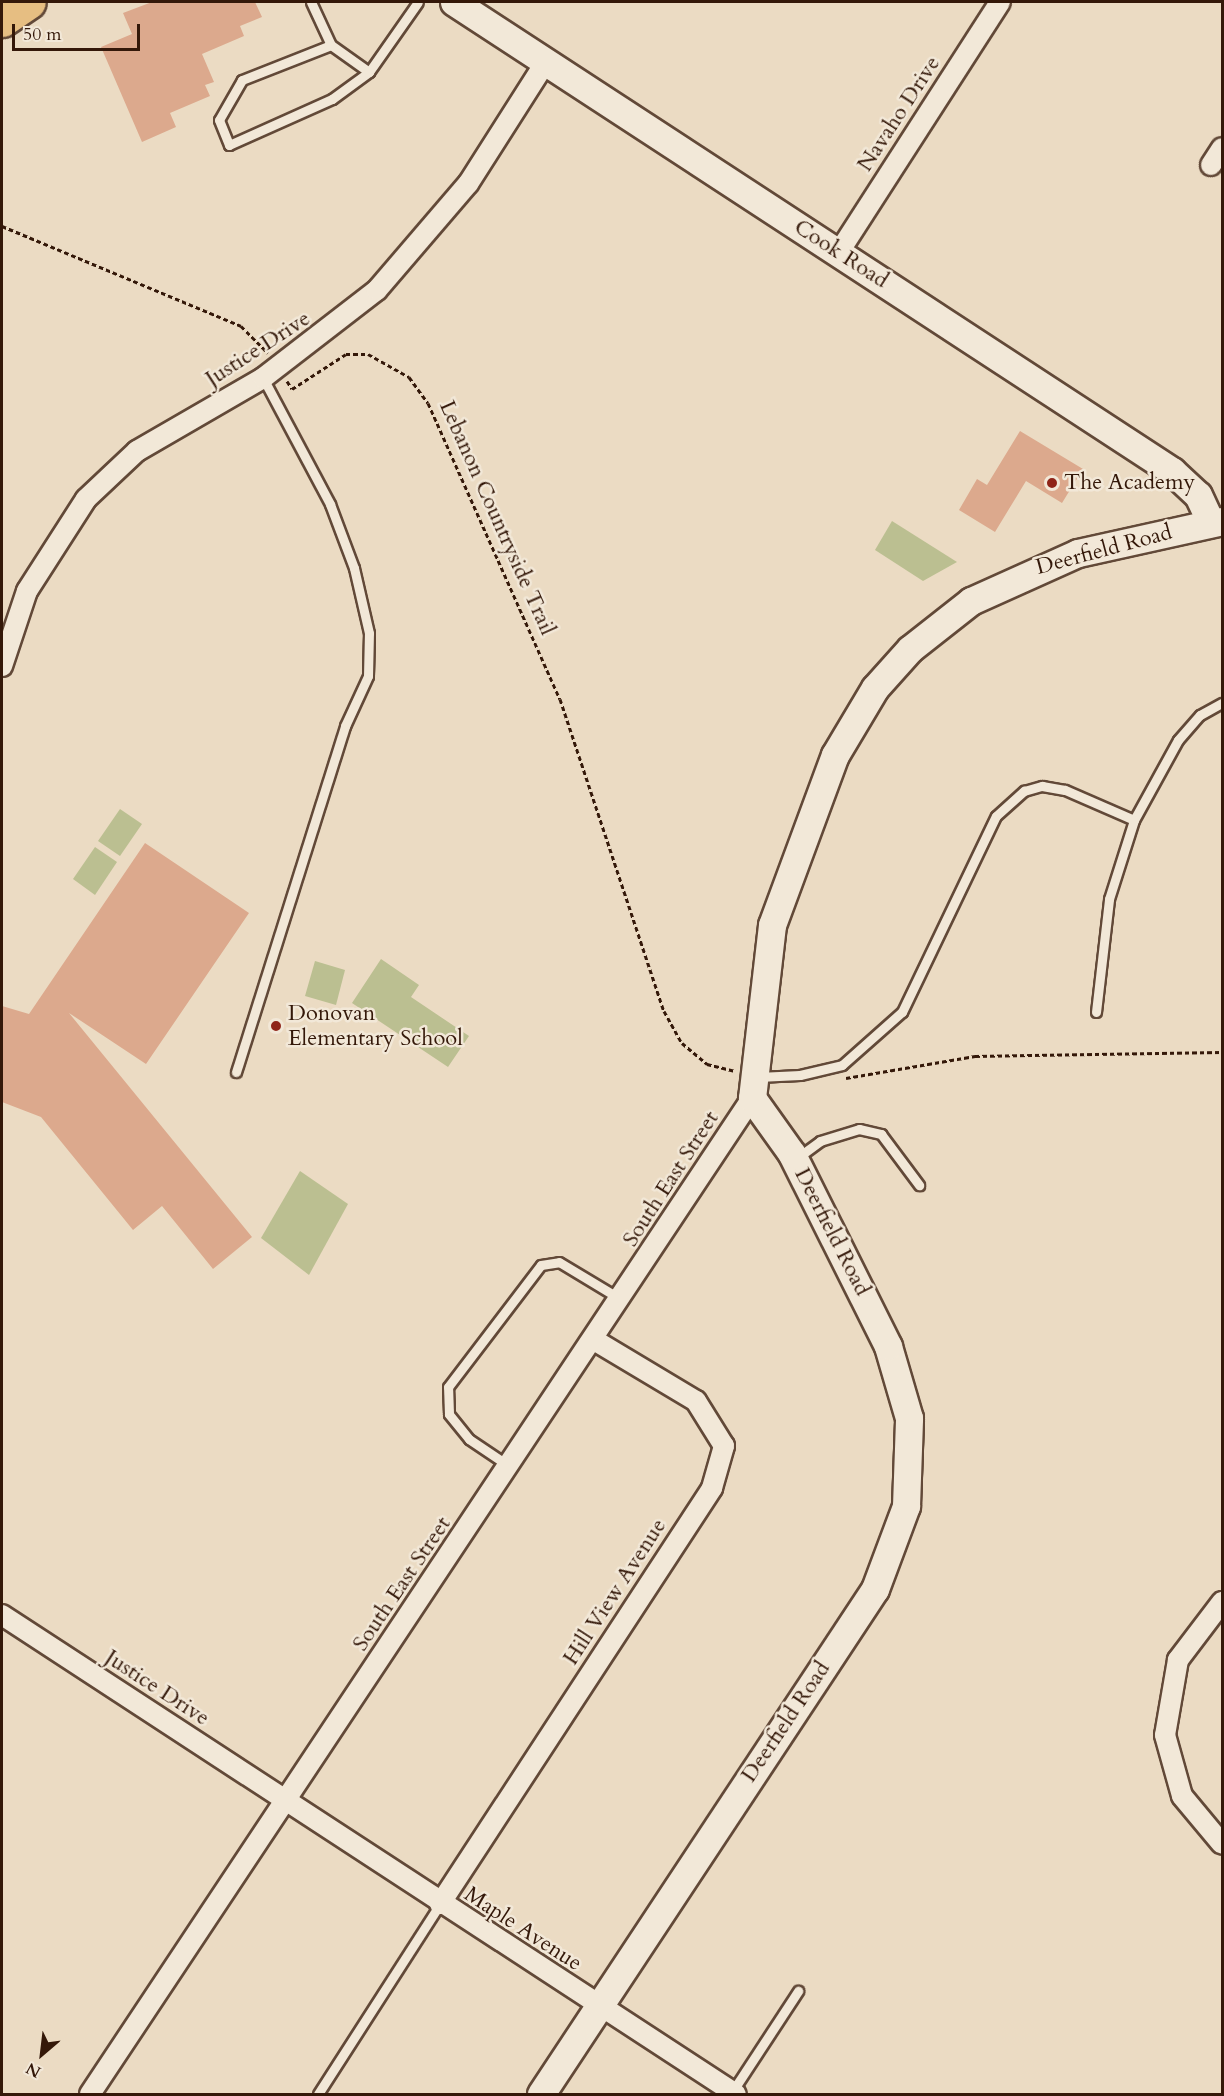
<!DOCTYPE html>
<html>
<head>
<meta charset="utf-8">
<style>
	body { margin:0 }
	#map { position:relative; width:1224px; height:2096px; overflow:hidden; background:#ebdbc3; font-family:Cardo,serif }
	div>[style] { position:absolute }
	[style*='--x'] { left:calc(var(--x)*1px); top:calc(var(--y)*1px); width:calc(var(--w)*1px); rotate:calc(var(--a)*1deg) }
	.green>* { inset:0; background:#bbbf91 }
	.building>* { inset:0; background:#dca98d }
	.path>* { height:3px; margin-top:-1.5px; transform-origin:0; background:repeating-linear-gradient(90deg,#341809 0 4.5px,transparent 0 7.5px) }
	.roads { filter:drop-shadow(2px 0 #624938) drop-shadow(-2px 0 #624938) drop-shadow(0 2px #624938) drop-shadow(0 -2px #624938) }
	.lane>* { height:9px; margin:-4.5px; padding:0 4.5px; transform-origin:4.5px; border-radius:4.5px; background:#f2e8d8 }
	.street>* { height:20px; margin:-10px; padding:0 10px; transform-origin:10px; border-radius:10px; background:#f2e8d8 }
	.secondary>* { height:27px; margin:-13.5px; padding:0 13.5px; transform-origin:13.5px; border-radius:13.5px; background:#f2e8d8 }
	.highway>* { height:33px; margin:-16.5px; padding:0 16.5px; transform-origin:16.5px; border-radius:16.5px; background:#e6be82 }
	.dots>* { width:16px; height:16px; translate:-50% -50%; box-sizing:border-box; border:3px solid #f2e8d8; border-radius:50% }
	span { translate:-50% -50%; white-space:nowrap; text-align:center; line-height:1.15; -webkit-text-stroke:5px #f2e8d8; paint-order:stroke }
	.street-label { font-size:22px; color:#341809 }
	.poi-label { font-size:22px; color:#341809 }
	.left { translate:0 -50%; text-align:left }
	.frame { position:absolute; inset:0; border:3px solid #341809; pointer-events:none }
	.north { position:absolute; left:12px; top:2024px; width:60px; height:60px; -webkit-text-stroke:4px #f2e8d8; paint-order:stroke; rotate:208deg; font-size:16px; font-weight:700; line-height:24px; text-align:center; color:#341809 }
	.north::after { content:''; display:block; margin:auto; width:21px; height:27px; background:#341809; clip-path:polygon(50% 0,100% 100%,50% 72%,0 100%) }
	.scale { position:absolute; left:12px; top:24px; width:128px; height:27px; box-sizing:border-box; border:3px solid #341809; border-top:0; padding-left:8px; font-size:18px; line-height:21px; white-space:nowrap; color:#341809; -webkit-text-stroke:4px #f2e8d8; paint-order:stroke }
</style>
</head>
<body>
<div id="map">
	<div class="green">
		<div style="clip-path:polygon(892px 521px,957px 562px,923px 581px,875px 550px)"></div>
		<div style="clip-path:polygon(120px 809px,142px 824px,120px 856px,98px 841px)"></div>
		<div style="clip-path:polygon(95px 847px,117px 862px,95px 895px,73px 879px)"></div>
		<div style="clip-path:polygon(381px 959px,419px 985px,411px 997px,469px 1036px,448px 1067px,352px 1003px)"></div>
		<div style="clip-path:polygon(315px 961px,345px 970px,336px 1005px,305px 996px)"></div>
		<div style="clip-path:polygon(300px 1171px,348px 1204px,309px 1275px,261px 1238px)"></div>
	</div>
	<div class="building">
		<div style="clip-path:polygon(152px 2px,255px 2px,262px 17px,240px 26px,244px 36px,202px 54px,214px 82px,205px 85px,210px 96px,170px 113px,176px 127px,142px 142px,101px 47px,132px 34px,123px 13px)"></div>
		<div style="clip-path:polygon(1020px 431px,1083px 469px,1062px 503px,1026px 481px,995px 532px,959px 510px,977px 479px,987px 485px)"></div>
		<div style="clip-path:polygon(145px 843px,249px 913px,146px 1064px,69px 1013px,252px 1237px,213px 1269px,162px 1206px,133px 1230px,41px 1117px,2px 1102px,2px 1006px,29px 1014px)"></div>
	</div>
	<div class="path">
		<div style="--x:2;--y:226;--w:259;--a:22.7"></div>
		<div style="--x:241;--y:326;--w:38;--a:45"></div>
		<div style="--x:287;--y:381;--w:9;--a:58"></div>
		<div style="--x:292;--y:389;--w:64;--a:-32.9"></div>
		<div style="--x:346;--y:354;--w:22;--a:0"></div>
		<div style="--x:368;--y:354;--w:47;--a:29.3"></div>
		<div style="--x:409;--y:377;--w:32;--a:54"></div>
		<div style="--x:428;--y:403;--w:324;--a:66"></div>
		<div style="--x:560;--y:699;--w:329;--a:71.6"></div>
		<div style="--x:664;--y:1011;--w:37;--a:61"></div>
		<div style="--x:682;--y:1043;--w:33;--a:40"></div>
		<div style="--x:707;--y:1064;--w:29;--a:14"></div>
		<div style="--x:846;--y:1078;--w:131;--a:-9.7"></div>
		<div style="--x:975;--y:1056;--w:247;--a:-0.9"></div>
	</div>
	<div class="roads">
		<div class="lane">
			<div style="--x:311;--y:2;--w:47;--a:65.1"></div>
			<div style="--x:369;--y:72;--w:47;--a:-144.6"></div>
			<div style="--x:331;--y:45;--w:96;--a:158.5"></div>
			<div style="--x:242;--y:80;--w:46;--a:119.9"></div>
			<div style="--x:219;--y:120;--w:27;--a:68"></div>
			<div style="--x:229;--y:145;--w:113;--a:-24.1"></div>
			<div style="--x:332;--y:99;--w:46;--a:-36.1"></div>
			<div style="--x:369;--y:72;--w:85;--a:-55"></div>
			<div style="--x:1096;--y:1012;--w:114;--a:-83.4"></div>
			<div style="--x:1109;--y:899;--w:83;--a:-72.4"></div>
			<div style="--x:1134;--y:820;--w:91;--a:-61.2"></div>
			<div style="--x:1178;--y:740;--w:33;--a:-49"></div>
			<div style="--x:1200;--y:715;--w:25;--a:-29"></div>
			<div style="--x:236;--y:1072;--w:363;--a:-72.5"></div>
			<div style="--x:345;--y:726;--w:55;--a:-65.3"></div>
			<div style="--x:368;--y:676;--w:43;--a:-88.7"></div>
			<div style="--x:369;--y:633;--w:67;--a:-103"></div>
			<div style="--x:354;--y:568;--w:68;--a:-110.6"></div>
			<div style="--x:330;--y:504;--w:143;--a:-118"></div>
			<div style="--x:758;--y:1077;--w:42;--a:-2.7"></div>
			<div style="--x:800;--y:1075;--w:43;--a:-13.4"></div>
			<div style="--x:842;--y:1065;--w:80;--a:-41.5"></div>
			<div style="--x:902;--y:1012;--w:217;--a:-64.4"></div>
			<div style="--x:996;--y:816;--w:38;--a:-42"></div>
			<div style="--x:1024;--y:791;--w:19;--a:-16"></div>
			<div style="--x:1042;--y:786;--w:23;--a:10"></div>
			<div style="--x:1065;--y:790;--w:75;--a:23.5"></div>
			<div style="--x:797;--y:1158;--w:29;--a:-36"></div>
			<div style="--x:820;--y:1141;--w:41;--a:-17.1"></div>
			<div style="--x:859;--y:1129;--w:23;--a:13"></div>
			<div style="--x:881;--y:1134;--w:64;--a:53.3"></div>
			<div style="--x:509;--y:1466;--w:48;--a:-146"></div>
			<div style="--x:469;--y:1439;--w:32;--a:-129"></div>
			<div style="--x:449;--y:1414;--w:27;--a:-92"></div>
			<div style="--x:448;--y:1387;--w:153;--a:-52.7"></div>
			<div style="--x:541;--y:1265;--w:18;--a:-9"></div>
			<div style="--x:559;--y:1262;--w:70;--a:31"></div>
			<div style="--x:732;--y:2092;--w:121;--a:-56.8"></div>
			<div style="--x:318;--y:2094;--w:226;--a:-57.3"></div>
		</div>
		<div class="street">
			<div style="--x:1211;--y:165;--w:20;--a:-57"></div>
			<div style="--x:839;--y:252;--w:297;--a:-57.2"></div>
			<div style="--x:2;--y:666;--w:79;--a:-71.6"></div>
			<div style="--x:27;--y:591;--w:109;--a:-57.3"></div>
			<div style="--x:86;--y:499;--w:70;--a:-43.3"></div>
			<div style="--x:137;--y:451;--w:146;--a:-30.1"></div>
			<div style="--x:263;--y:378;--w:144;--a:-37.7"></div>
			<div style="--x:377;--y:290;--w:140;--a:-49.4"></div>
			<div style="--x:468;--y:184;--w:143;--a:-57.5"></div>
			<div style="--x:1222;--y:1602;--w:73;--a:127.2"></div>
			<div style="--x:1178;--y:1660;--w:76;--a:99.8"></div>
			<div style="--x:1165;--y:1735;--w:63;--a:74.4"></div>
			<div style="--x:1182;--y:1796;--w:62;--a:50.2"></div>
			<div style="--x:2;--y:1615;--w:876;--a:33.13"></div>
			<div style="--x:440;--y:1904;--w:497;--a:-56.8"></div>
			<div style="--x:712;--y:1488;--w:44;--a:-74.1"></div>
			<div style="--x:724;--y:1446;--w:53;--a:-121.9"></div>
			<div style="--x:696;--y:1401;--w:119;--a:-149.1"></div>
			<div style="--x:90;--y:2094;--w:1196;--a:-56.39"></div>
		</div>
		<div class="secondary">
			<div style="--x:454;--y:2;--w:858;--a:33.15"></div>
			<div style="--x:1172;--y:471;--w:35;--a:43"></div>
			<div style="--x:1198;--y:495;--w:31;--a:65"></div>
			<div style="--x:541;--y:2094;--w:605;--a:-56.52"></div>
			<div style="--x:875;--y:1589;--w:89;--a:-69.5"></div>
			<div style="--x:906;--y:1506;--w:88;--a:-88"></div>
			<div style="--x:909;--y:1418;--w:75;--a:-106.3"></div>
			<div style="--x:888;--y:1346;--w:215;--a:-116.6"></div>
			<div style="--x:792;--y:1154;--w:69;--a:-125.5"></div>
			<div style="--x:752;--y:1098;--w:174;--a:-83.4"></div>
			<div style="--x:772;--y:925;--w:181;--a:-69.7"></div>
			<div style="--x:835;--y:755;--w:78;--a:-59.2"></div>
			<div style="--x:875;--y:688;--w:52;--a:-48.1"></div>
			<div style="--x:910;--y:649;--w:78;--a:-38.2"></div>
			<div style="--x:971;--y:601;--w:117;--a:-24.2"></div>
			<div style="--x:1078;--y:553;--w:148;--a:-12.5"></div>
		</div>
		<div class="highway">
			<div style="--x:2;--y:20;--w:32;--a:-34"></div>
		</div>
	</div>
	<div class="dots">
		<div style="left:1052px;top:483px;background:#8f2418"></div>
		<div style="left:276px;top:1026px;background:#8f2418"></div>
	</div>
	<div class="street-label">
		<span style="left:899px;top:114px;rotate:-57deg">Navaho Drive</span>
		<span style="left:841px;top:254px;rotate:33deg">Cook Road</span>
		<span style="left:258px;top:349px;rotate:-33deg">Justice Drive</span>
		<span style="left:497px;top:518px;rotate:66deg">Lebanon Countryside Trail</span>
		<span style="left:1104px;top:550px;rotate:-15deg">Deerfield Road</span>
		<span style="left:671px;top:1179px;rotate:-57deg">South East Street</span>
		<span style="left:832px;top:1232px;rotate:63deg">Deerfield Road</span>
		<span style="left:402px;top:1584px;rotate:-56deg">South East Street</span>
		<span style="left:615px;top:1592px;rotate:-57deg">Hill View Avenue</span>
		<span style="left:157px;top:1688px;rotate:33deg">Justice Drive</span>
		<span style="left:786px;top:1722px;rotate:-56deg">Deerfield Road</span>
		<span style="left:523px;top:1929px;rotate:33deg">Maple Avenue</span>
	</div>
	<div class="poi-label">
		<span class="left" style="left:1064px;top:483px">The Academy</span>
		<span class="left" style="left:288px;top:1026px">Donovan<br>Elementary School</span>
	</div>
	<div class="frame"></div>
	<div class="north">N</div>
	<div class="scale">50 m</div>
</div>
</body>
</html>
